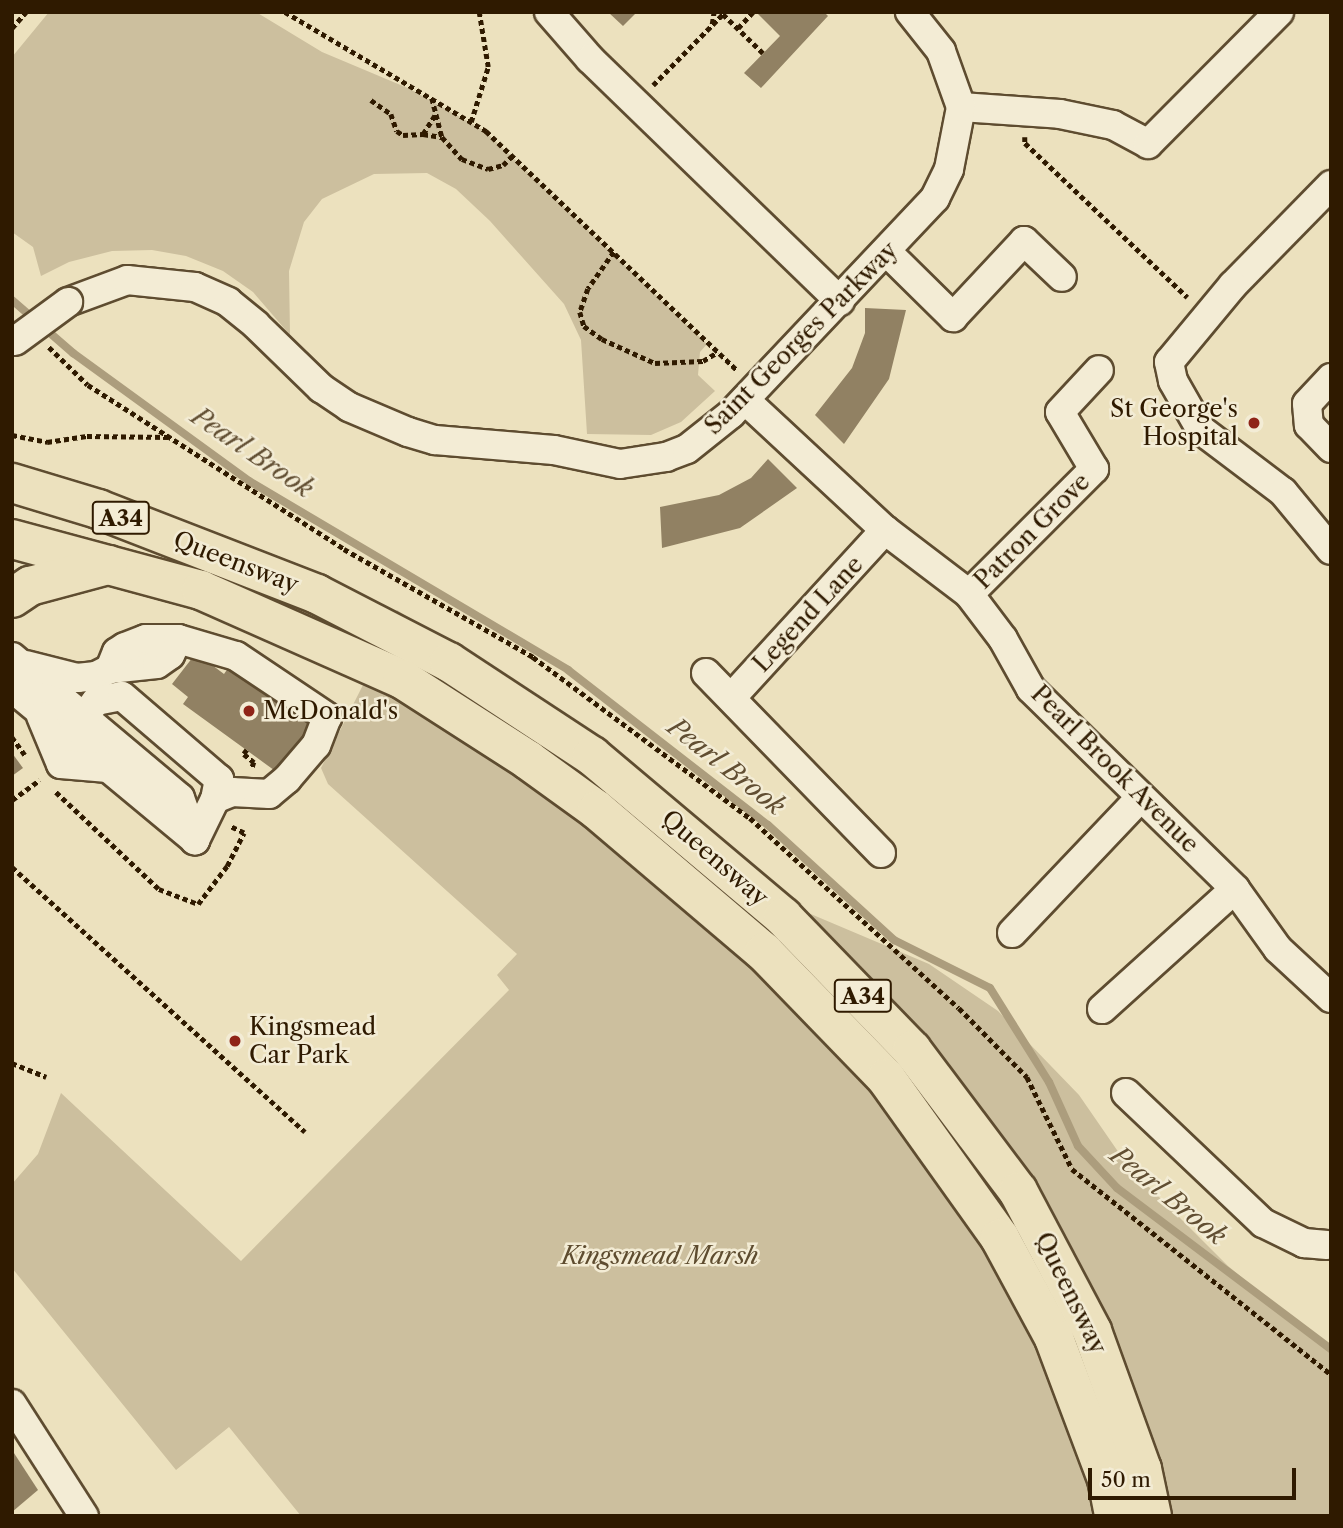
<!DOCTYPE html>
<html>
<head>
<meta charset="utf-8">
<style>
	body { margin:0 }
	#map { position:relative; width:1343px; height:1528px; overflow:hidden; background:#ece1be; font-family:"Libre Caslon Text",serif }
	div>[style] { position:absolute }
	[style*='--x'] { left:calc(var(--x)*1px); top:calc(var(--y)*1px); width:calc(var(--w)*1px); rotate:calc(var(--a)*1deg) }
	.green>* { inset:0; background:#ccbf9e }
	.stream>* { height:8px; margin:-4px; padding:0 4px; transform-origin:4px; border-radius:4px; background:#ac9d7d }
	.building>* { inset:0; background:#918163 }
	.path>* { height:4.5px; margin-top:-2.25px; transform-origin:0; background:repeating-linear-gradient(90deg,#2f1a00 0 5px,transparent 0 8.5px) }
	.roads { filter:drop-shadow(2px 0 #5e4c30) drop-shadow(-2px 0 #5e4c30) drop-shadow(0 2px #5e4c30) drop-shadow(0 -2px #5e4c30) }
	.minor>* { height:28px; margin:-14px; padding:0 14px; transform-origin:14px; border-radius:14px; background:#f3ecd5 }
	.highway>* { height:38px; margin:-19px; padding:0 19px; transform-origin:19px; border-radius:19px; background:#ece1be }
	.bridges { filter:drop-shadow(2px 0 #5e4c30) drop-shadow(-2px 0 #5e4c30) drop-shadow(0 2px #5e4c30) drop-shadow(0 -2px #5e4c30) }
	.minor-bridge>* { height:28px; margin:-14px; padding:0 14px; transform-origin:14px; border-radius:14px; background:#f3ecd5 }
	.dots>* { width:19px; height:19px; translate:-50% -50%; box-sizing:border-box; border:4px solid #f3ecd5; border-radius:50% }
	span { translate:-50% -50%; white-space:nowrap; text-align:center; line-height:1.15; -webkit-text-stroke:5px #f3ecd5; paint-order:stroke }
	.shield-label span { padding:2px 5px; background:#f3ecd5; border:2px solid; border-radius:5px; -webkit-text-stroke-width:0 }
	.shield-label { font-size:23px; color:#2f1a00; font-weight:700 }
	.street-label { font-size:24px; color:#2f1a00 }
	.poi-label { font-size:24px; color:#2f1a00 }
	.right { translate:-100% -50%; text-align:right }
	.left { translate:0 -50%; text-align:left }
	.park-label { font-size:24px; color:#5e4c2f; font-style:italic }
	.water-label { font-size:26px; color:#614e32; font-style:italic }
	.frame { position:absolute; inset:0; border:14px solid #2f1a00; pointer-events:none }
	.scale { position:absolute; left:1088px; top:1468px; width:208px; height:32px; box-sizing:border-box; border:4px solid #2f1a00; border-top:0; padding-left:9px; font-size:21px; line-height:24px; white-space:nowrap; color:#2f1a00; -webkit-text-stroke:5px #f3ecd5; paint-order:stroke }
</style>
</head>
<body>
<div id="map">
	<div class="green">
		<div style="clip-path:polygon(49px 12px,256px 12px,322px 52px,410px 89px,485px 131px,707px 344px,700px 352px,698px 375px,715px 391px,681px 422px,651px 435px,587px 434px,581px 340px,564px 304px,490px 221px,456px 189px,427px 173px,374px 174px,322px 199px,304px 222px,289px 271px,290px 335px,253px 292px,223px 271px,186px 256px,152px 250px,112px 251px,69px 262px,41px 276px,33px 247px,12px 232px,12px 57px)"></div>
		<div style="clip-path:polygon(397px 610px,626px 761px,806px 912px,929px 964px,998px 1011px,1079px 1095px,1128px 1166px,1228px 1266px,1331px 1350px,1331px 1516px,301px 1516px,229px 1427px,176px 1470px,12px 1268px,12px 1184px,38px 1154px,61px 1093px,241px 1261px,509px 990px,497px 975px,517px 954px,328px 784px,321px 768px,363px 685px,353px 679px)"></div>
	</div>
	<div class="stream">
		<div style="--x:12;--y:300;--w:81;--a:41"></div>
		<div style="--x:73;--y:353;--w:218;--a:36"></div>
		<div style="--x:249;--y:481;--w:371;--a:30.6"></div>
		<div style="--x:568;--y:670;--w:253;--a:37.8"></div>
		<div style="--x:768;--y:825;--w:171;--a:42.4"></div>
		<div style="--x:894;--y:940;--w:107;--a:26.6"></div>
		<div style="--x:990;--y:988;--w:111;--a:57.9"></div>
		<div style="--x:1049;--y:1082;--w:70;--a:65.6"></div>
		<div style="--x:1078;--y:1146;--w:57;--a:47.1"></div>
		<div style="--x:1117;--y:1188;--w:268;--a:37"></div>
	</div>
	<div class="building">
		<div style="clip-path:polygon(608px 12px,637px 12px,623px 26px)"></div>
		<div style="clip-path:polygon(756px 12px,824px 12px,828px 16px,761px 88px,744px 73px,780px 36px)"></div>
		<div style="clip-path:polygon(865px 308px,906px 310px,889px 379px,844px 444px,815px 415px,852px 368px,865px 333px)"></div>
		<div style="clip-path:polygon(768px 459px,797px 488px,740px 528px,662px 548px,660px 507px,719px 495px,751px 478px)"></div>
		<div style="clip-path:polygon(196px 653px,224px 674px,233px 661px,315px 719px,278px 773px,183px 704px,188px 697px,172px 684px)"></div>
		<div style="clip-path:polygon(12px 753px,23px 768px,12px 776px)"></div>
		<div style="clip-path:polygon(12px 1450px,38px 1490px,12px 1512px)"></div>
	</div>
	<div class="path">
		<div style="--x:285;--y:12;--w:234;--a:30.6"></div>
		<div style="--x:486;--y:131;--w:347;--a:43.6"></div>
		<div style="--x:723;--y:14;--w:56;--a:44.3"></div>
		<div style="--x:712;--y:24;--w:12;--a:-81"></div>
		<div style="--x:12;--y:28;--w:21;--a:-49"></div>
		<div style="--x:738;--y:28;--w:22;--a:-47"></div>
		<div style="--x:653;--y:85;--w:103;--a:-45.4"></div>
		<div style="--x:432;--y:98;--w:40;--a:75.6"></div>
		<div style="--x:442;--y:137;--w:30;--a:48"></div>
		<div style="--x:462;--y:159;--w:28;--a:21"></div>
		<div style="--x:488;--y:169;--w:16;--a:-15"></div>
		<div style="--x:503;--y:165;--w:13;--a:-45"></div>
		<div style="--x:371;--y:100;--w:24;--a:35"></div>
		<div style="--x:391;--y:114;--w:18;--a:71"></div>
		<div style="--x:397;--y:131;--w:7;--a:34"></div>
		<div style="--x:403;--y:135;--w:20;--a:-3"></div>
		<div style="--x:423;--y:134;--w:22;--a:-58"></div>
		<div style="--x:471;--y:122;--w:58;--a:-72.8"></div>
		<div style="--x:488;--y:67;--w:56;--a:-99.3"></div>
		<div style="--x:423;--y:134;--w:19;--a:9"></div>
		<div style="--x:1025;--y:137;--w:6;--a:90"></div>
		<div style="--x:1025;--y:143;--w:224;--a:43.5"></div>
		<div style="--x:614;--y:252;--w:45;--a:125.1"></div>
		<div style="--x:588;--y:289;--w:24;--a:109"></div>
		<div style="--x:580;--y:312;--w:15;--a:74"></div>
		<div style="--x:584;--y:326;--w:22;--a:36"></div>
		<div style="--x:602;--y:339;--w:58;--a:24.4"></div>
		<div style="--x:655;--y:363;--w:48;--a:-2.4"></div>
		<div style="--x:703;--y:361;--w:17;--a:-31"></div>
		<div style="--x:49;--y:347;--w:54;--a:44.3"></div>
		<div style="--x:88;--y:385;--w:304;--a:32.6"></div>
		<div style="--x:344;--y:549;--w:218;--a:29.7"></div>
		<div style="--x:533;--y:657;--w:270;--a:36.6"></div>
		<div style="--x:750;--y:818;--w:282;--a:42.3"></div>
		<div style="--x:959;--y:1008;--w:97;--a:45.4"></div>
		<div style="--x:1027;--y:1077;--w:102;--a:63.9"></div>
		<div style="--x:1072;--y:1169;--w:330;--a:38.4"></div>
		<div style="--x:12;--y:435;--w:36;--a:11"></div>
		<div style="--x:47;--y:442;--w:40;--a:-8.5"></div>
		<div style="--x:87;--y:436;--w:82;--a:0.7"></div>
		<div style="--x:12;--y:737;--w:22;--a:54"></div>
		<div style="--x:247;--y:750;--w:5;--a:127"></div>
		<div style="--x:244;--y:754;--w:13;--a:39"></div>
		<div style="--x:254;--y:762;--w:6;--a:108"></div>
		<div style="--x:56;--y:792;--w:141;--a:43.3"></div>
		<div style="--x:159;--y:889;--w:42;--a:21"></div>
		<div style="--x:198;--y:904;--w:48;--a:-52.7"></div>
		<div style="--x:227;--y:866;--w:37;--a:-63"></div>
		<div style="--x:244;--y:833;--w:14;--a:-155"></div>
		<div style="--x:12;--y:800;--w:34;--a:-36"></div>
		<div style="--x:12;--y:867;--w:395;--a:42.1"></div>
		<div style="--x:12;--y:1063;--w:37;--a:22"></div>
	</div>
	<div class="roads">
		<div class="minor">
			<div style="--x:549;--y:12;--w:62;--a:48.9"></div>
			<div style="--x:590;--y:59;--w:348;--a:44.1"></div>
			<div style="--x:961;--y:107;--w:99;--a:4"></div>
			<div style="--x:1060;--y:114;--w:54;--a:11.7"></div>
			<div style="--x:1113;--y:125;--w:40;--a:28"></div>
			<div style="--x:1148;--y:144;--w:186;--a:-45.2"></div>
			<div style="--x:1331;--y:185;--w:140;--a:134.4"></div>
			<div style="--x:1233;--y:285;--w:100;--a:129.7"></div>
			<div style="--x:1169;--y:362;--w:19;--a:78"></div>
			<div style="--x:1173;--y:381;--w:56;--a:60.3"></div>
			<div style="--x:1201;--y:430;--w:103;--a:37.1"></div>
			<div style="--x:1283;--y:492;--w:75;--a:50.4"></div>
			<div style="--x:887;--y:252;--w:93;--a:44.6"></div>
			<div style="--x:953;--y:317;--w:104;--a:-46.9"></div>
			<div style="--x:1024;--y:241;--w:52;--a:43.5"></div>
			<div style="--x:68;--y:302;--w:63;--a:-20.4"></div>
			<div style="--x:127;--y:280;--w:68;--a:5.9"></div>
			<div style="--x:195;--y:287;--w:36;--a:24"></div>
			<div style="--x:228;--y:302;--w:36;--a:39"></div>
			<div style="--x:256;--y:325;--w:91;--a:44.1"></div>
			<div style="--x:321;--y:388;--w:34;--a:34"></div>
			<div style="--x:349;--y:407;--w:64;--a:23"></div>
			<div style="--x:408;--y:432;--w:28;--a:17"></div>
			<div style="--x:435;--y:440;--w:119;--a:4.8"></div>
			<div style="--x:554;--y:450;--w:67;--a:12"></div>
			<div style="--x:620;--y:464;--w:47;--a:-8.7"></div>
			<div style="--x:666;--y:457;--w:22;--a:-21"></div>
			<div style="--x:687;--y:449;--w:56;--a:-38.5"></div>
			<div style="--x:731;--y:414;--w:297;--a:-46.6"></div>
			<div style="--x:935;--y:198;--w:32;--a:-64"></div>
			<div style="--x:949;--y:169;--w:63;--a:-79"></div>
			<div style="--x:961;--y:107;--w:59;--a:-109.7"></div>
			<div style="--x:941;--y:51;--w:50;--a:-128.5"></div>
			<div style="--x:1331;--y:378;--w:35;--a:133"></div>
			<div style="--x:1307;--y:404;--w:21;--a:85"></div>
			<div style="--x:1309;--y:425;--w:32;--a:46"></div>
			<div style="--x:745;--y:400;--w:191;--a:42.9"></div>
			<div style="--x:885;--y:530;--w:106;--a:37.3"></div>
			<div style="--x:969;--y:594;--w:56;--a:52.9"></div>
			<div style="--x:1003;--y:639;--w:57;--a:60.8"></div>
			<div style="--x:1031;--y:689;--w:286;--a:44.4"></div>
			<div style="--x:1235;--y:889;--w:74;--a:54.4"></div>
			<div style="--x:1278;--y:949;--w:72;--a:42.8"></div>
			<div style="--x:969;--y:594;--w:177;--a:-45"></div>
			<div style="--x:1094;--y:469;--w:66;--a:-120.8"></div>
			<div style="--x:1060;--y:412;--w:57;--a:-47.1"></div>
			<div style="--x:12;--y:657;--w:219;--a:40"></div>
			<div style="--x:180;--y:798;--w:45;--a:70.3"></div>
			<div style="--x:26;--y:665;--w:53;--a:14.3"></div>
			<div style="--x:77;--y:678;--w:19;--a:-6"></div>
			<div style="--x:96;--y:676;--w:16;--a:-27"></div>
			<div style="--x:110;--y:669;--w:47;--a:-6.1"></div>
			<div style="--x:157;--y:664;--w:16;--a:-35"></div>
			<div style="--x:170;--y:655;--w:18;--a:-63"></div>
			<div style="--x:110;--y:669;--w:18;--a:-68"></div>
			<div style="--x:117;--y:652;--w:9;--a:-32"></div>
			<div style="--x:125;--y:647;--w:22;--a:-21"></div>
			<div style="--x:146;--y:639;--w:32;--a:0"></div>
			<div style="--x:178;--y:639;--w:60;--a:16.3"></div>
			<div style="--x:236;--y:656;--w:110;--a:33.8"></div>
			<div style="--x:327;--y:717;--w:30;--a:111"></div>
			<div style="--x:316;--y:745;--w:45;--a:130.5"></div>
			<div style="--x:287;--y:779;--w:23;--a:140"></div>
			<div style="--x:269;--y:794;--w:37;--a:-177"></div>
			<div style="--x:232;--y:792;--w:18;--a:158"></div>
			<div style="--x:215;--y:799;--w:46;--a:116"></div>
			<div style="--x:706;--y:673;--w:251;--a:45.8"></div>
			<div style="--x:12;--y:688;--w:238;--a:39.7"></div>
			<div style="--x:731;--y:698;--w:228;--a:-47.5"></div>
			<div style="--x:41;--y:716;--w:52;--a:67.4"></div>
			<div style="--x:61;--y:764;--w:47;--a:4.9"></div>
			<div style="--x:75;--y:728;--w:34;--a:-52"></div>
			<div style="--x:96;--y:701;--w:26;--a:-11"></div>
			<div style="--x:122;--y:696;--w:128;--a:40.6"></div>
			<div style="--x:219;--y:779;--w:20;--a:101"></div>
			<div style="--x:1012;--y:933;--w:187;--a:-46.5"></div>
			<div style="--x:1102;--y:1009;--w:179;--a:-42.1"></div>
			<div style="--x:1126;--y:1093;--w:189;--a:43.5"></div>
			<div style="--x:1263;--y:1223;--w:46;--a:26"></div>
			<div style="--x:1304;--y:1243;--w:23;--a:5"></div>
			<div style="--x:12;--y:1404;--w:133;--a:57.3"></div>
		</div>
		<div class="highway">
			<div style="--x:12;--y:483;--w:90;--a:16.8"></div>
			<div style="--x:98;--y:509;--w:235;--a:21.2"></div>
			<div style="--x:317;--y:594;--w:148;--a:27.3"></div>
			<div style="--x:449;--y:662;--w:171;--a:33.3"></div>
			<div style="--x:592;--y:756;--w:250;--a:40.1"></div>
			<div style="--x:783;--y:917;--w:185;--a:45.9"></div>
			<div style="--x:912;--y:1050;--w:176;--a:53.1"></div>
			<div style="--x:1018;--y:1191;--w:158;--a:62.1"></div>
			<div style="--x:1092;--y:1331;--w:147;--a:70.1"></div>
			<div style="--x:1142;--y:1469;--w:48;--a:78"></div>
			<div style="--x:12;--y:539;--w:196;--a:15.1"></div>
			<div style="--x:201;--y:590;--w:220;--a:23.9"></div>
			<div style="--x:402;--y:679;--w:150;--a:32.7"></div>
			<div style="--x:528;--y:760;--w:85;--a:35.9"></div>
			<div style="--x:597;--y:810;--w:219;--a:40.4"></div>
			<div style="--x:764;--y:952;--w:175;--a:45.9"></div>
			<div style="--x:886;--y:1078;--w:196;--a:54.5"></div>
			<div style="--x:1000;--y:1238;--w:114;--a:61.6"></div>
			<div style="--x:1054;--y:1338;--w:151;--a:69.4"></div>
			<div style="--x:1107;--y:1479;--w:38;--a:79"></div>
			<div style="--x:12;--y:598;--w:22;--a:-34"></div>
			<div style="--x:30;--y:586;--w:81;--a:-15.1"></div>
		</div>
	</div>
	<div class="bridges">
		<div class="minor-bridge">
			<div style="--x:15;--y:341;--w:66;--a:-36.3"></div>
		</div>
	</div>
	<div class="dots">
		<div style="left:1254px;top:423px;background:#8f2418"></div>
		<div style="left:249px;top:711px;background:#8f2418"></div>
		<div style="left:235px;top:1041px;background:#8f2418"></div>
	</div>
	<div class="shield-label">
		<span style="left:121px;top:518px">A34</span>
		<span style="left:863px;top:996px">A34</span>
	</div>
	<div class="street-label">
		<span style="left:801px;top:338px;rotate:-45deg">Saint Georges Parkway</span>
		<span style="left:1032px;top:531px;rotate:-45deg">Patron Grove</span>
		<span style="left:236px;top:562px;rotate:21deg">Queensway</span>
		<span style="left:808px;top:614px;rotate:-47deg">Legend Lane</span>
		<span style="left:1115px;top:769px;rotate:45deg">Pearl Brook Avenue</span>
		<span style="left:715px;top:858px;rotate:41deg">Queensway</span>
		<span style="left:1071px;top:1293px;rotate:64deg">Queensway</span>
	</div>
	<div class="poi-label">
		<span class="right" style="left:1238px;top:423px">St George's<br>Hospital</span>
		<span class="left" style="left:263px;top:711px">McDonald's</span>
		<span class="left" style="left:249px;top:1041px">Kingsmead<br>Car Park</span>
	</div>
	<div class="park-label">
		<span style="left:660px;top:1256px">Kingsmead Marsh</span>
	</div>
	<div class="water-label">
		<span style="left:252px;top:453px;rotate:34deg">Pearl Brook</span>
		<span style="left:726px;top:767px;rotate:38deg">Pearl Brook</span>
		<span style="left:1168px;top:1196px;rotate:39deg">Pearl Brook</span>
	</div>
	<div class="frame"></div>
	<div class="scale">50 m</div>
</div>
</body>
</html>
